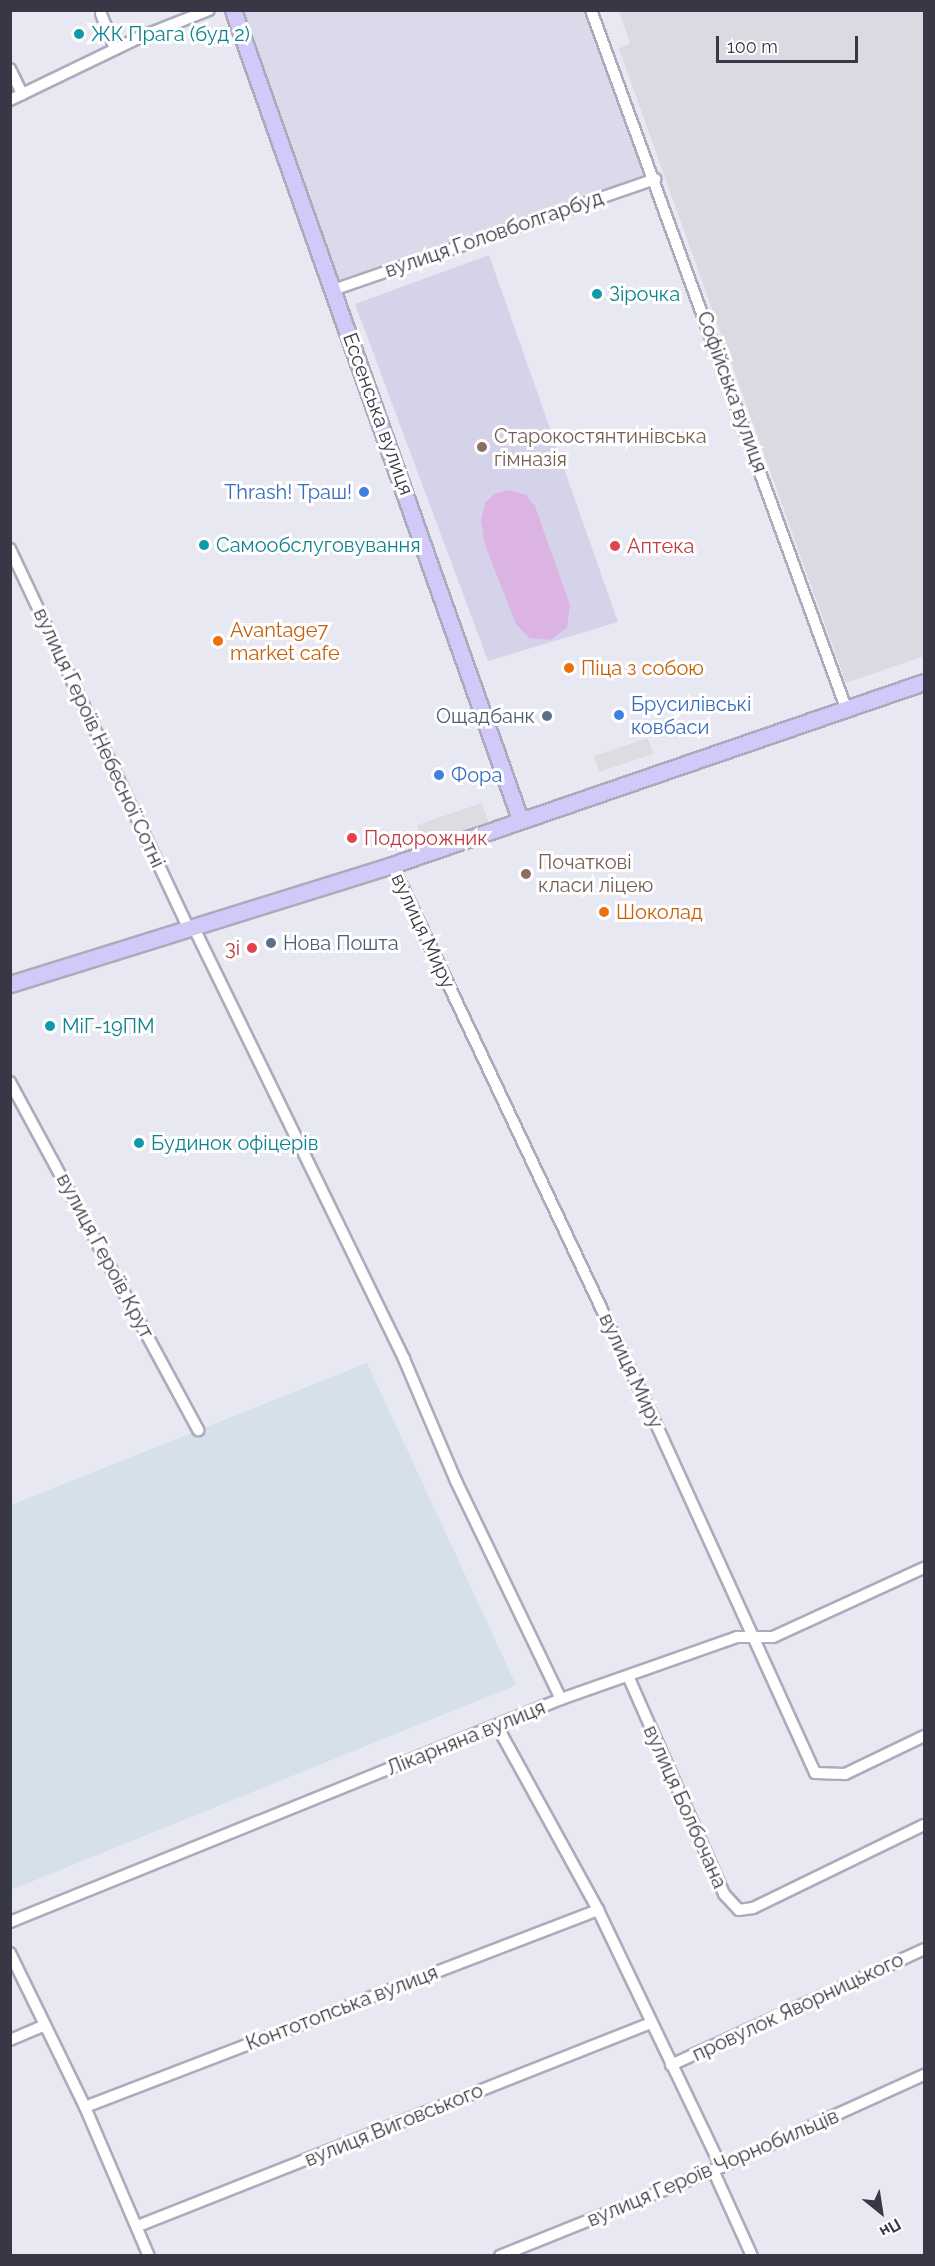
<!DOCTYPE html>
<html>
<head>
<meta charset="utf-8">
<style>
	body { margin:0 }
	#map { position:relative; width:935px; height:2266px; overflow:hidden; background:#e8e8f2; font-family:Raleway,sans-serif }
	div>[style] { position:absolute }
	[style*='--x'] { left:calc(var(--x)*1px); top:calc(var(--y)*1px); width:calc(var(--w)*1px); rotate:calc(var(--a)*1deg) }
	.residential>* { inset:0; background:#dbdaea }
	.industrial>* { inset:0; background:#d9dae2 }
	.education>* { inset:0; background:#d5d3ea }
	.medical>* { inset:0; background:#d5e0eb }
	.green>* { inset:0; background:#dbb4e3 }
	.parking>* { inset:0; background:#dcdce1 }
	.roads { filter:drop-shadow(2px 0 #acabbd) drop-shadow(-2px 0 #acabbd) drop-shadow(0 2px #acabbd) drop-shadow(0 -2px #acabbd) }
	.street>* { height:10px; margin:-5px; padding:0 5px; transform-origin:5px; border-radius:5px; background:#fff }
	.secondary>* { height:15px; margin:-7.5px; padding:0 7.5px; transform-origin:7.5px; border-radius:7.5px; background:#d1caf9 }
	.dots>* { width:16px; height:16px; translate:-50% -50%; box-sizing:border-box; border:3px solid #fff; border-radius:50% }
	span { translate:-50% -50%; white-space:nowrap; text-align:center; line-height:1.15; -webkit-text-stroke:6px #fff; paint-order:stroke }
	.culture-label { font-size:20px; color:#0d838f }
	.left { translate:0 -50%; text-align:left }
	.street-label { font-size:20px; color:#373745 }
	.education-label { font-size:20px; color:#785e54 }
	.shop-label { font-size:20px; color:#366cbe }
	.right { translate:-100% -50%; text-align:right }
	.health-label { font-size:20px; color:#be3a42 }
	.food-label { font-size:20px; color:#c56008 }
	.service-label { font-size:20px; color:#4e5e75 }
	.frame { position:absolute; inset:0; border:12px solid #373745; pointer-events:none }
	.north { position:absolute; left:851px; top:2182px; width:60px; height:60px; -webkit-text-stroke:4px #fff; paint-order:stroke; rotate:150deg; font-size:16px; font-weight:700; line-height:24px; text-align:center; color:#373745 }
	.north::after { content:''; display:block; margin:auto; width:21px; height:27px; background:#373745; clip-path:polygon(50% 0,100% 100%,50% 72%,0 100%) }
	.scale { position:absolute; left:716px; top:36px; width:142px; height:27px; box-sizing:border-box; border:3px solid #373745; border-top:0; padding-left:8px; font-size:18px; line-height:21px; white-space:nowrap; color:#373745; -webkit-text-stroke:4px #fff; paint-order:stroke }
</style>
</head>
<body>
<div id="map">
	<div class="residential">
		<div style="clip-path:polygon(237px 11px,585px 11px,647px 176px,336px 283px)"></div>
	</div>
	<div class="industrial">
		<div style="clip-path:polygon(619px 11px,924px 11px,924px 656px,846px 683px,619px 49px,630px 43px)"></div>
	</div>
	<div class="education">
		<div style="clip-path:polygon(489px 255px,618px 622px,488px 661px,355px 304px)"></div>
	</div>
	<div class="medical">
		<div style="clip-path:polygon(367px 1363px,516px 1685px,11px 1890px,11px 1505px)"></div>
	</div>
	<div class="green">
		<div style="clip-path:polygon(509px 490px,526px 495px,535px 506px,570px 605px,567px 628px,550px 640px,529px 638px,516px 624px,485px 545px,481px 520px,485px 503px,494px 494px)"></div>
	</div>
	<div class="parking">
		<div style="clip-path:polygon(648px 738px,653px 754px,599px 772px,594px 756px)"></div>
		<div style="clip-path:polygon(482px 803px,490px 826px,424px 847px,417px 825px)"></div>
	</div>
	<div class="roads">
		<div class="street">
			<div style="--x:591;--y:10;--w:743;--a:69.93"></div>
			<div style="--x:101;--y:14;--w:38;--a:68"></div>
			<div style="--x:10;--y:69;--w:28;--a:64"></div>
			<div style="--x:10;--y:100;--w:142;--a:-25.8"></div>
			<div style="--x:138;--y:38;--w:76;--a:-21.5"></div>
			<div style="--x:333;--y:290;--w:341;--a:-19"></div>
			<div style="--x:10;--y:549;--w:418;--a:64.8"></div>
			<div style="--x:392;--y:865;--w:620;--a:64.72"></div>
			<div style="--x:657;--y:1426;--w:381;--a:65.5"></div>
			<div style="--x:815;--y:1773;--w:30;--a:2"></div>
			<div style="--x:845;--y:1774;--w:88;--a:-25.7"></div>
			<div style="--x:193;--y:926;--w:482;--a:64"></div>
			<div style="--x:404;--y:1359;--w:133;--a:66.9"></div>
			<div style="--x:456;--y:1481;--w:242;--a:64.3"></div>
			<div style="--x:10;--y:1082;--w:396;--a:61.6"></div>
			<div style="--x:628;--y:1676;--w:238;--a:66.2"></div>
			<div style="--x:724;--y:1894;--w:22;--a:47"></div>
			<div style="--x:739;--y:1910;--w:14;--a:-8"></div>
			<div style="--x:753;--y:1908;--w:190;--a:-25.9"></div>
			<div style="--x:497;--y:1726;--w:210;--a:61.2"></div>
			<div style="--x:598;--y:1910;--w:285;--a:64.4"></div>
			<div style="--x:10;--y:1922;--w:594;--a:-22.03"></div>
			<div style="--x:561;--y:1699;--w:187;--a:-19.4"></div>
			<div style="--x:737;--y:1637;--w:36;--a:0"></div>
			<div style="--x:773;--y:1637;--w:166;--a:-24.6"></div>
			<div style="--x:10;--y:1953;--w:171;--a:64"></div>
			<div style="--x:85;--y:2107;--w:162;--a:66.8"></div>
			<div style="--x:10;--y:2040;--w:36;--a:-23"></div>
			<div style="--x:671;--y:2065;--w:278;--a:-24.6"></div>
			<div style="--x:85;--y:2107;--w:550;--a:-21.01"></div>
			<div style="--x:713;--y:2170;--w:94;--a:65.6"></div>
			<div style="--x:138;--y:2226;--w:552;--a:-21.59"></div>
			<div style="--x:500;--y:2256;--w:238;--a:-21.9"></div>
			<div style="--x:721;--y:2167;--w:223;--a:-24.4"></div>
		</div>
		<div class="secondary">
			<div style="--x:233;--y:10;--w:858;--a:70.47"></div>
			<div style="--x:10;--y:984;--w:400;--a:-17.3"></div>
			<div style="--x:392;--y:865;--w:563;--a:-18.98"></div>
		</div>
	</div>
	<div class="dots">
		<div style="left:79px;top:34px;background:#0f9aa8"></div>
		<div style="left:597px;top:294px;background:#0f9aa8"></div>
		<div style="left:482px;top:447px;background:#8d6e63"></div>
		<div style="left:364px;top:492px;background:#3f7fe0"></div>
		<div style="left:204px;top:545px;background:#0f9aa8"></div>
		<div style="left:615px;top:546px;background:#e0444e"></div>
		<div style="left:218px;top:641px;background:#e8710a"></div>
		<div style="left:569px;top:668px;background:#e8710a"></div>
		<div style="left:619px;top:715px;background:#3f7fe0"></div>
		<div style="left:547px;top:716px;background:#5c6f8a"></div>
		<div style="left:439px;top:775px;background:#3f7fe0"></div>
		<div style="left:352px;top:838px;background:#e0444e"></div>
		<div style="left:526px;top:874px;background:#8d6e63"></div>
		<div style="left:604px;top:912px;background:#e8710a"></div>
		<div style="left:271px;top:943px;background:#5c6f8a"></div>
		<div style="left:252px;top:948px;background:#e0444e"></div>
		<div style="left:50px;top:1026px;background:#0f9aa8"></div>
		<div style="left:139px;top:1143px;background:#0f9aa8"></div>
	</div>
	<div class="culture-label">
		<span class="left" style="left:91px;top:34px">ЖК Прага (буд 2)</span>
		<span class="left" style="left:609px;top:294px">Зірочка</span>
		<span class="left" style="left:216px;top:545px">Самообслуговування</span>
		<span class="left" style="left:62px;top:1026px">МіГ-19ПМ</span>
		<span class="left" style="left:151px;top:1143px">Будинок офіцерів</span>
	</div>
	<div class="street-label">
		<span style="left:494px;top:234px;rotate:-19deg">вулиця Головболгарбуд</span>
		<span style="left:732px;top:392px;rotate:70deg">Софійська вулиця</span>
		<span style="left:378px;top:414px;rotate:70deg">Ессенська вулиця</span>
		<span style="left:99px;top:738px;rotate:65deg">вулиця Героїв Небесної Сотні</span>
		<span style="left:423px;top:931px;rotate:65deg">вулиця Миру</span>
		<span style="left:105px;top:1256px;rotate:62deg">вулиця Героїв Крут</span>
		<span style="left:631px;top:1371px;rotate:65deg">вулиця Миру</span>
		<span style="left:466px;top:1738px;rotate:-22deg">Лікарняна вулиця</span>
		<span style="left:685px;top:1807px;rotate:66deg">вулиця Болбочана</span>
		<span style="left:798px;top:2007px;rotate:-25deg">провулок Яворницького</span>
		<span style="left:342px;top:2008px;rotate:-21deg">Контотопська вулиця</span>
		<span style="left:394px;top:2125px;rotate:-22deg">вулиця Виговського</span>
		<span style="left:713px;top:2168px;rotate:-23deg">вулиця Героїв Чорнобильців</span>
	</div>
	<div class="education-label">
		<span class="left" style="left:494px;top:448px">Старокостянтинівська<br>гімназія</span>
		<span class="left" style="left:538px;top:874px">Початкові<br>класи ліцею</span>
	</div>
	<div class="shop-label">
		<span class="right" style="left:352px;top:492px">Thrash! Траш!</span>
		<span class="left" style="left:631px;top:716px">Брусилівські<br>ковбаси</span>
		<span class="left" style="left:451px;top:775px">Фора</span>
	</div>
	<div class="health-label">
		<span class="left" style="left:627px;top:546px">Аптека</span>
		<span class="left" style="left:364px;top:838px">Подорожник</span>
		<span class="right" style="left:240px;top:948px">3і</span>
	</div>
	<div class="food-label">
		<span class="left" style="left:230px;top:642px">Avantage7<br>market cafe</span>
		<span class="left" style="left:581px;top:668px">Піца з собою</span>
		<span class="left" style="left:616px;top:912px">Шоколад</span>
	</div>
	<div class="service-label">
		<span class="right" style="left:535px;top:716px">Ощадбанк</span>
		<span class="left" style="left:283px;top:943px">Нова Пошта</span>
	</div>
	<div class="frame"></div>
	<div class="north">Пн</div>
	<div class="scale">100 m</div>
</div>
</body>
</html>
